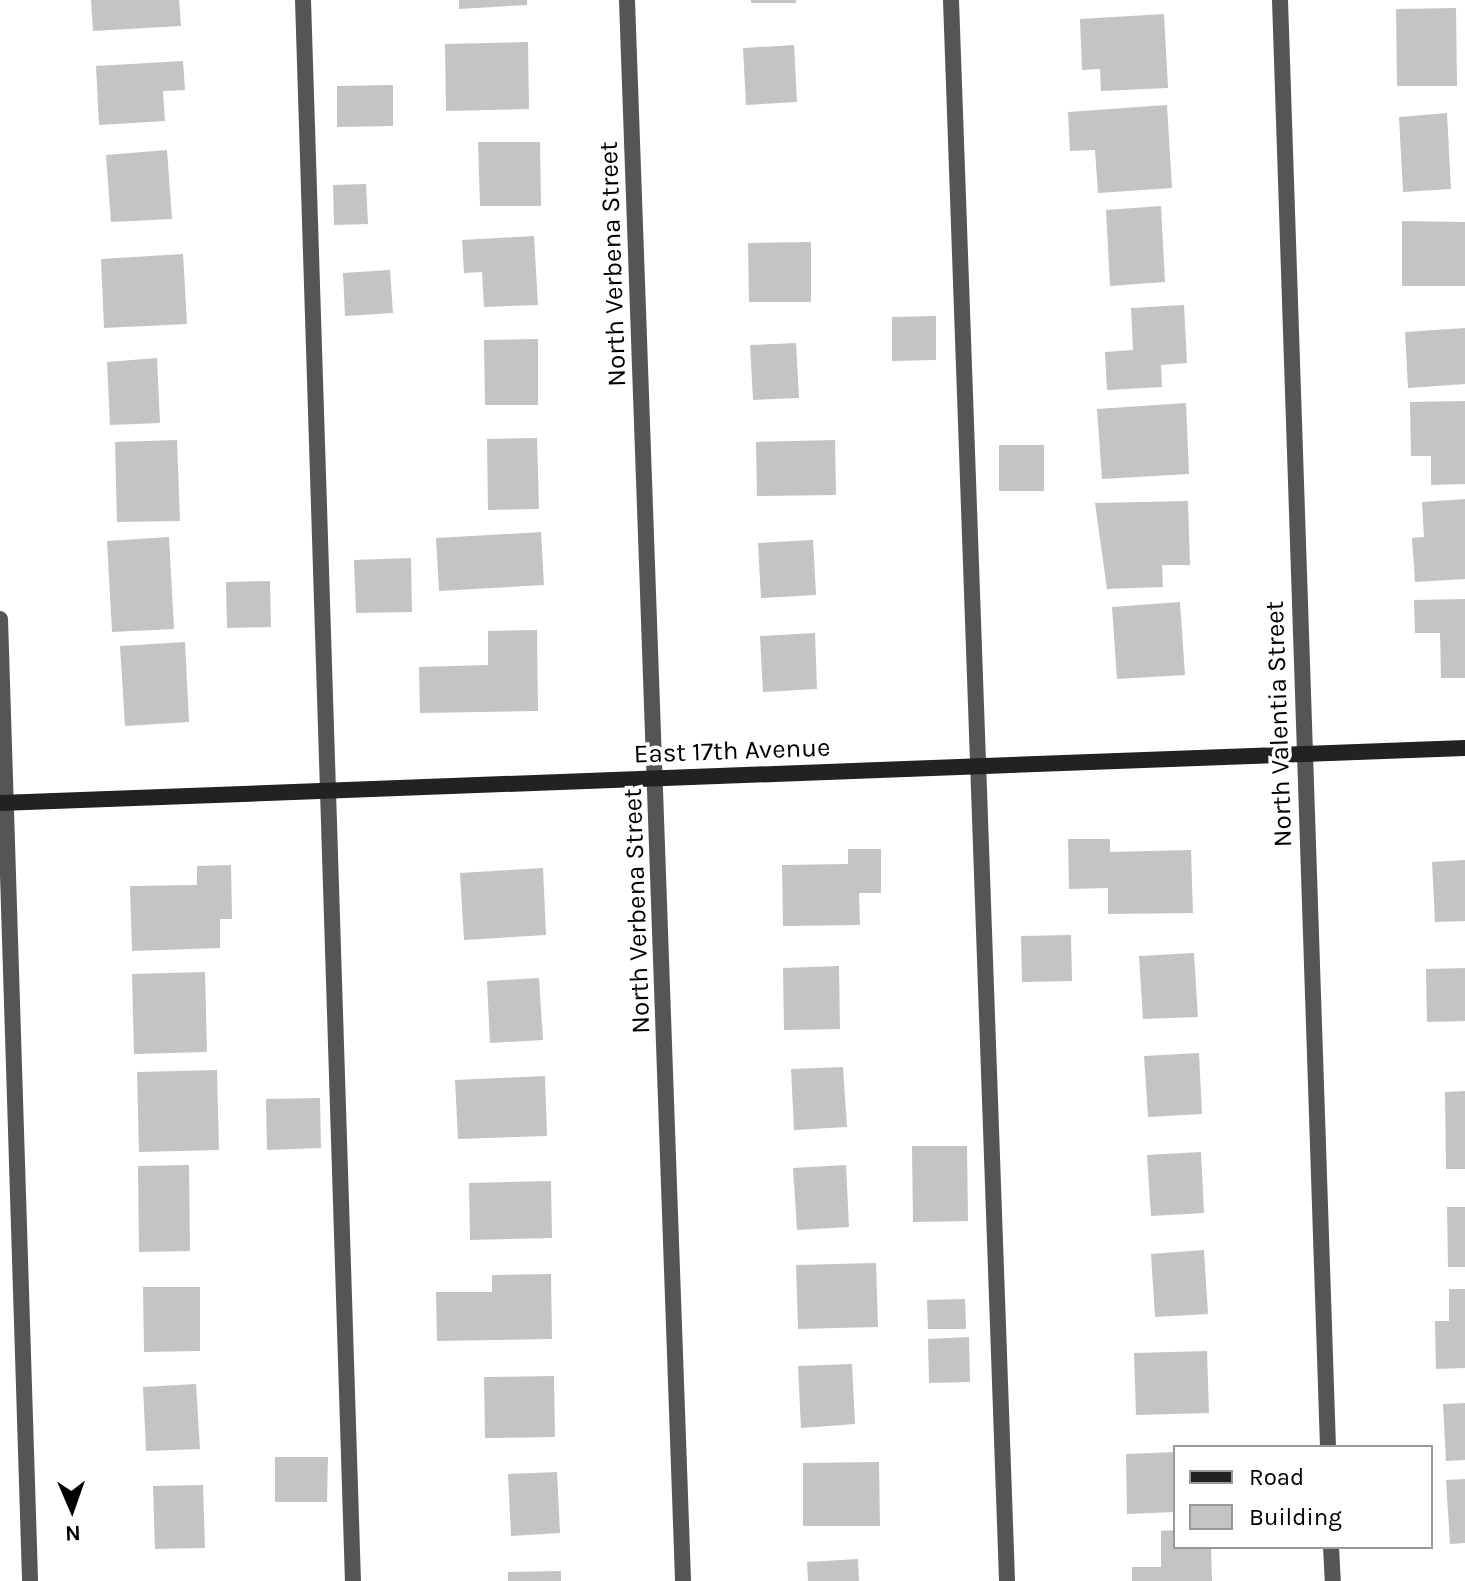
<!DOCTYPE html>
<html>
<head>
<meta charset="utf-8">
<style>
	body { margin:0 }
	#map { position:relative; width:1465px; height:1581px; overflow:hidden; background:#fff; font-family:Karla,sans-serif }
	div>[style] { position:absolute }
	[style*='--x'] { left:calc(var(--x)*1px); top:calc(var(--y)*1px); width:calc(var(--w)*1px); rotate:calc(var(--a)*1deg) }
	.building>* { inset:0; background:#c4c4c4 }
	.lane>* { height:16px; margin:-8px; padding:0 8px; transform-origin:8px; border-radius:8px; background:#555 }
	.street>* { height:16px; margin:-8px; padding:0 8px; transform-origin:8px; border-radius:8px; background:#555 }
	.secondary>* { height:16px; margin:-8px; padding:0 8px; transform-origin:8px; border-radius:8px; background:#222 }
	span { translate:-50% -50%; white-space:nowrap; text-align:center; line-height:1.15; -webkit-text-stroke:7px #fff; paint-order:stroke }
	.street-label { font-size:26px; color:#000 }
	.legend { position:absolute; left:1173px; top:1445px; width:260px; height:104px; box-sizing:border-box; background:#fff; border:2px solid #999; margin:0; padding:10px 14px; list-style:none; font-size:24px; color:#000 }
	.legend li { display:flex; align-items:center; gap:16px; height:40px }
	.legend b { width:40px; border:2px solid #999 }
	.north { position:absolute; left:32px; top:1469px; width:80px; height:80px; -webkit-text-stroke:6px #fff; paint-order:stroke; rotate:178deg; font-size:22px; font-weight:700; line-height:32px; text-align:center; color:#000 }
	.north::after { content:''; display:block; margin:auto; width:28px; height:36px; background:#000; clip-path:polygon(50% 0,100% 100%,50% 72%,0 100%) }
</style>
</head>
<body>
<div id="map">
	<div class="building">
		<div style="clip-path:polygon(91px 0,179px 0,181px 26px,93px 31px)"></div>
		<div style="clip-path:polygon(459px 0,527px 0,527px 5px,459px 9px)"></div>
		<div style="clip-path:polygon(751px 0,796px 0,796px 3px,751px 3px)"></div>
		<div style="clip-path:polygon(1456px 8px,1457px 86px,1397px 86px,1396px 9px)"></div>
		<div style="clip-path:polygon(1164px 14px,1168px 88px,1101px 91px,1100px 69px,1082px 70px,1080px 19px)"></div>
		<div style="clip-path:polygon(528px 42px,529px 109px,446px 111px,445px 44px)"></div>
		<div style="clip-path:polygon(794px 45px,797px 102px,746px 105px,743px 48px)"></div>
		<div style="clip-path:polygon(183px 61px,185px 90px,163px 91px,165px 121px,99px 125px,96px 66px)"></div>
		<div style="clip-path:polygon(393px 85px,393px 126px,337px 127px,337px 86px)"></div>
		<div style="clip-path:polygon(1167px 105px,1172px 188px,1098px 193px,1095px 150px,1070px 151px,1068px 112px)"></div>
		<div style="clip-path:polygon(1447px 113px,1451px 189px,1403px 192px,1399px 117px)"></div>
		<div style="clip-path:polygon(478px 142px,540px 142px,541px 206px,480px 206px)"></div>
		<div style="clip-path:polygon(167px 150px,172px 219px,111px 222px,106px 155px)"></div>
		<div style="clip-path:polygon(366px 184px,368px 224px,334px 225px,333px 185px)"></div>
		<div style="clip-path:polygon(1161px 206px,1165px 282px,1110px 286px,1106px 210px)"></div>
		<div style="clip-path:polygon(1402px 221px,1465px 222px,1465px 286px,1402px 286px)"></div>
		<div style="clip-path:polygon(534px 236px,538px 305px,484px 307px,482px 272px,464px 273px,462px 240px)"></div>
		<div style="clip-path:polygon(811px 242px,811px 302px,749px 302px,748px 243px)"></div>
		<div style="clip-path:polygon(183px 254px,187px 324px,104px 328px,101px 259px)"></div>
		<div style="clip-path:polygon(390px 270px,393px 313px,345px 316px,343px 273px)"></div>
		<div style="clip-path:polygon(1184px 305px,1187px 363px,1161px 365px,1162px 387px,1107px 390px,1105px 352px,1133px 350px,1131px 308px)"></div>
		<div style="clip-path:polygon(936px 316px,936px 360px,892px 361px,892px 317px)"></div>
		<div style="clip-path:polygon(1465px 328px,1465px 384px,1408px 388px,1405px 332px)"></div>
		<div style="clip-path:polygon(538px 339px,538px 405px,485px 405px,484px 340px)"></div>
		<div style="clip-path:polygon(796px 343px,799px 398px,753px 400px,750px 345px)"></div>
		<div style="clip-path:polygon(157px 358px,160px 423px,110px 425px,107px 362px)"></div>
		<div style="clip-path:polygon(1465px 401px,1465px 484px,1431px 485px,1431px 456px,1411px 456px,1410px 402px)"></div>
		<div style="clip-path:polygon(1186px 403px,1189px 474px,1102px 479px,1097px 409px)"></div>
		<div style="clip-path:polygon(537px 438px,539px 509px,488px 510px,487px 439px)"></div>
		<div style="clip-path:polygon(177px 440px,180px 521px,117px 522px,115px 442px)"></div>
		<div style="clip-path:polygon(835px 440px,836px 495px,757px 496px,756px 442px)"></div>
		<div style="clip-path:polygon(999px 445px,1044px 445px,1044px 491px,999px 491px)"></div>
		<div style="clip-path:polygon(1465px 499px,1465px 579px,1415px 582px,1412px 538px,1424px 537px,1422px 502px)"></div>
		<div style="clip-path:polygon(1188px 501px,1190px 565px,1162px 565px,1163px 587px,1107px 589px,1095px 503px)"></div>
		<div style="clip-path:polygon(541px 532px,544px 585px,439px 591px,436px 538px)"></div>
		<div style="clip-path:polygon(169px 537px,174px 629px,112px 632px,107px 541px)"></div>
		<div style="clip-path:polygon(813px 540px,816px 595px,761px 598px,758px 543px)"></div>
		<div style="clip-path:polygon(411px 558px,412px 612px,356px 613px,354px 560px)"></div>
		<div style="clip-path:polygon(270px 581px,271px 627px,227px 628px,226px 582px)"></div>
		<div style="clip-path:polygon(1465px 599px,1465px 678px,1441px 678px,1440px 633px,1415px 633px,1414px 600px)"></div>
		<div style="clip-path:polygon(1180px 602px,1185px 675px,1117px 679px,1112px 607px)"></div>
		<div style="clip-path:polygon(537px 630px,538px 711px,420px 713px,419px 667px,488px 665px,488px 631px)"></div>
		<div style="clip-path:polygon(815px 633px,817px 689px,763px 692px,760px 636px)"></div>
		<div style="clip-path:polygon(185px 642px,189px 722px,125px 726px,120px 646px)"></div>
		<div style="clip-path:polygon(1068px 839px,1110px 839px,1110px 852px,1191px 850px,1193px 913px,1108px 914px,1108px 888px,1069px 889px)"></div>
		<div style="clip-path:polygon(848px 849px,881px 849px,881px 893px,859px 893px,860px 925px,783px 926px,782px 865px,848px 864px)"></div>
		<div style="clip-path:polygon(1465px 860px,1465px 921px,1435px 922px,1432px 862px)"></div>
		<div style="clip-path:polygon(231px 865px,232px 919px,220px 919px,220px 948px,132px 951px,130px 886px,197px 885px,197px 866px)"></div>
		<div style="clip-path:polygon(543px 868px,546px 935px,464px 940px,460px 873px)"></div>
		<div style="clip-path:polygon(1071px 935px,1072px 981px,1022px 982px,1021px 936px)"></div>
		<div style="clip-path:polygon(1194px 953px,1198px 1017px,1143px 1019px,1139px 956px)"></div>
		<div style="clip-path:polygon(839px 966px,840px 1029px,784px 1030px,783px 968px)"></div>
		<div style="clip-path:polygon(1465px 968px,1465px 1021px,1427px 1022px,1426px 969px)"></div>
		<div style="clip-path:polygon(205px 972px,207px 1052px,134px 1054px,132px 974px)"></div>
		<div style="clip-path:polygon(539px 978px,543px 1040px,490px 1043px,487px 981px)"></div>
		<div style="clip-path:polygon(1199px 1053px,1202px 1114px,1148px 1117px,1144px 1056px)"></div>
		<div style="clip-path:polygon(843px 1067px,847px 1127px,794px 1130px,791px 1069px)"></div>
		<div style="clip-path:polygon(217px 1070px,219px 1150px,139px 1152px,137px 1072px)"></div>
		<div style="clip-path:polygon(545px 1076px,547px 1136px,458px 1139px,455px 1080px)"></div>
		<div style="clip-path:polygon(1465px 1091px,1465px 1169px,1446px 1169px,1445px 1092px)"></div>
		<div style="clip-path:polygon(320px 1098px,321px 1148px,267px 1150px,266px 1099px)"></div>
		<div style="clip-path:polygon(912px 1146px,967px 1146px,968px 1221px,913px 1222px)"></div>
		<div style="clip-path:polygon(1201px 1152px,1204px 1213px,1151px 1216px,1147px 1155px)"></div>
		<div style="clip-path:polygon(189px 1165px,190px 1251px,139px 1252px,138px 1166px)"></div>
		<div style="clip-path:polygon(846px 1165px,849px 1227px,797px 1230px,793px 1168px)"></div>
		<div style="clip-path:polygon(551px 1181px,552px 1238px,470px 1240px,469px 1183px)"></div>
		<div style="clip-path:polygon(1447px 1207px,1465px 1207px,1465px 1267px,1448px 1267px)"></div>
		<div style="clip-path:polygon(1204px 1250px,1208px 1314px,1155px 1317px,1151px 1254px)"></div>
		<div style="clip-path:polygon(876px 1263px,878px 1327px,798px 1329px,796px 1265px)"></div>
		<div style="clip-path:polygon(551px 1274px,552px 1339px,437px 1341px,436px 1292px,492px 1292px,492px 1275px)"></div>
		<div style="clip-path:polygon(143px 1287px,200px 1287px,200px 1351px,144px 1352px)"></div>
		<div style="clip-path:polygon(1449px 1289px,1465px 1289px,1465px 1368px,1436px 1369px,1435px 1321px,1449px 1321px)"></div>
		<div style="clip-path:polygon(965px 1299px,966px 1329px,928px 1329px,927px 1300px)"></div>
		<div style="clip-path:polygon(969px 1337px,970px 1382px,929px 1383px,928px 1339px)"></div>
		<div style="clip-path:polygon(1207px 1351px,1209px 1413px,1136px 1415px,1134px 1353px)"></div>
		<div style="clip-path:polygon(852px 1364px,855px 1424px,801px 1428px,798px 1366px)"></div>
		<div style="clip-path:polygon(554px 1376px,555px 1437px,485px 1438px,484px 1377px)"></div>
		<div style="clip-path:polygon(196px 1384px,200px 1449px,146px 1451px,143px 1387px)"></div>
		<div style="clip-path:polygon(1465px 1403px,1465px 1460px,1446px 1461px,1443px 1404px)"></div>
		<div style="clip-path:polygon(1175px 1452px,1175px 1512px,1127px 1514px,1126px 1454px)"></div>
		<div style="clip-path:polygon(275px 1457px,328px 1457px,327px 1502px,275px 1502px)"></div>
		<div style="clip-path:polygon(879px 1462px,880px 1526px,803px 1526px,803px 1463px)"></div>
		<div style="clip-path:polygon(557px 1472px,560px 1533px,511px 1536px,508px 1474px)"></div>
		<div style="clip-path:polygon(1465px 1479px,1465px 1543px,1450px 1544px,1446px 1480px)"></div>
		<div style="clip-path:polygon(203px 1485px,205px 1548px,155px 1549px,153px 1486px)"></div>
		<div style="clip-path:polygon(1175px 1530px,1175px 1547px,1211px 1547px,1212px 1581px,1132px 1581px,1132px 1567px,1161px 1567px,1161px 1531px)"></div>
		<div style="clip-path:polygon(858px 1559px,859px 1581px,808px 1581px,807px 1562px)"></div>
		<div style="clip-path:polygon(561px 1571px,561px 1581px,508px 1581px,508px 1572px)"></div>
	</div>
	<div class="lane">
		<div style="--x:303;--y:0;--w:1582;--a:88.19"></div>
		<div style="--x:951;--y:0;--w:1582;--a:87.97"></div>
	</div>
	<div class="street">
		<div style="--x:627;--y:0;--w:1582;--a:87.97"></div>
		<div style="--x:1280;--y:0;--w:1448;--a:88.1"></div>
		<div style="--x:0;--y:619;--w:962;--a:88.21"></div>
		<div style="--x:1331;--y:1547;--w:34;--a:87"></div>
	</div>
	<div class="secondary">
		<div style="--x:0;--y:803;--w:1466;--a:-2.15"></div>
	</div>
	<div class="street-label">
		<span style="left:613px;top:264px;rotate:-92deg">North Verbena Street</span>
		<span style="left:1279px;top:724px;rotate:-92deg">North Valentia Street</span>
		<span style="left:732px;top:751px;rotate:-2deg">East 17th Avenue</span>
		<span style="left:637px;top:911px;rotate:-92deg">North Verbena Street</span>
	</div>
	<ul class="legend">
	<li><b style="height:10px;background:#222"></b>Road</li>
	<li><b style="height:22px;background:#c4c4c4"></b>Building</li>
	</ul>
	<div class="north">N</div>
</div>
</body>
</html>
